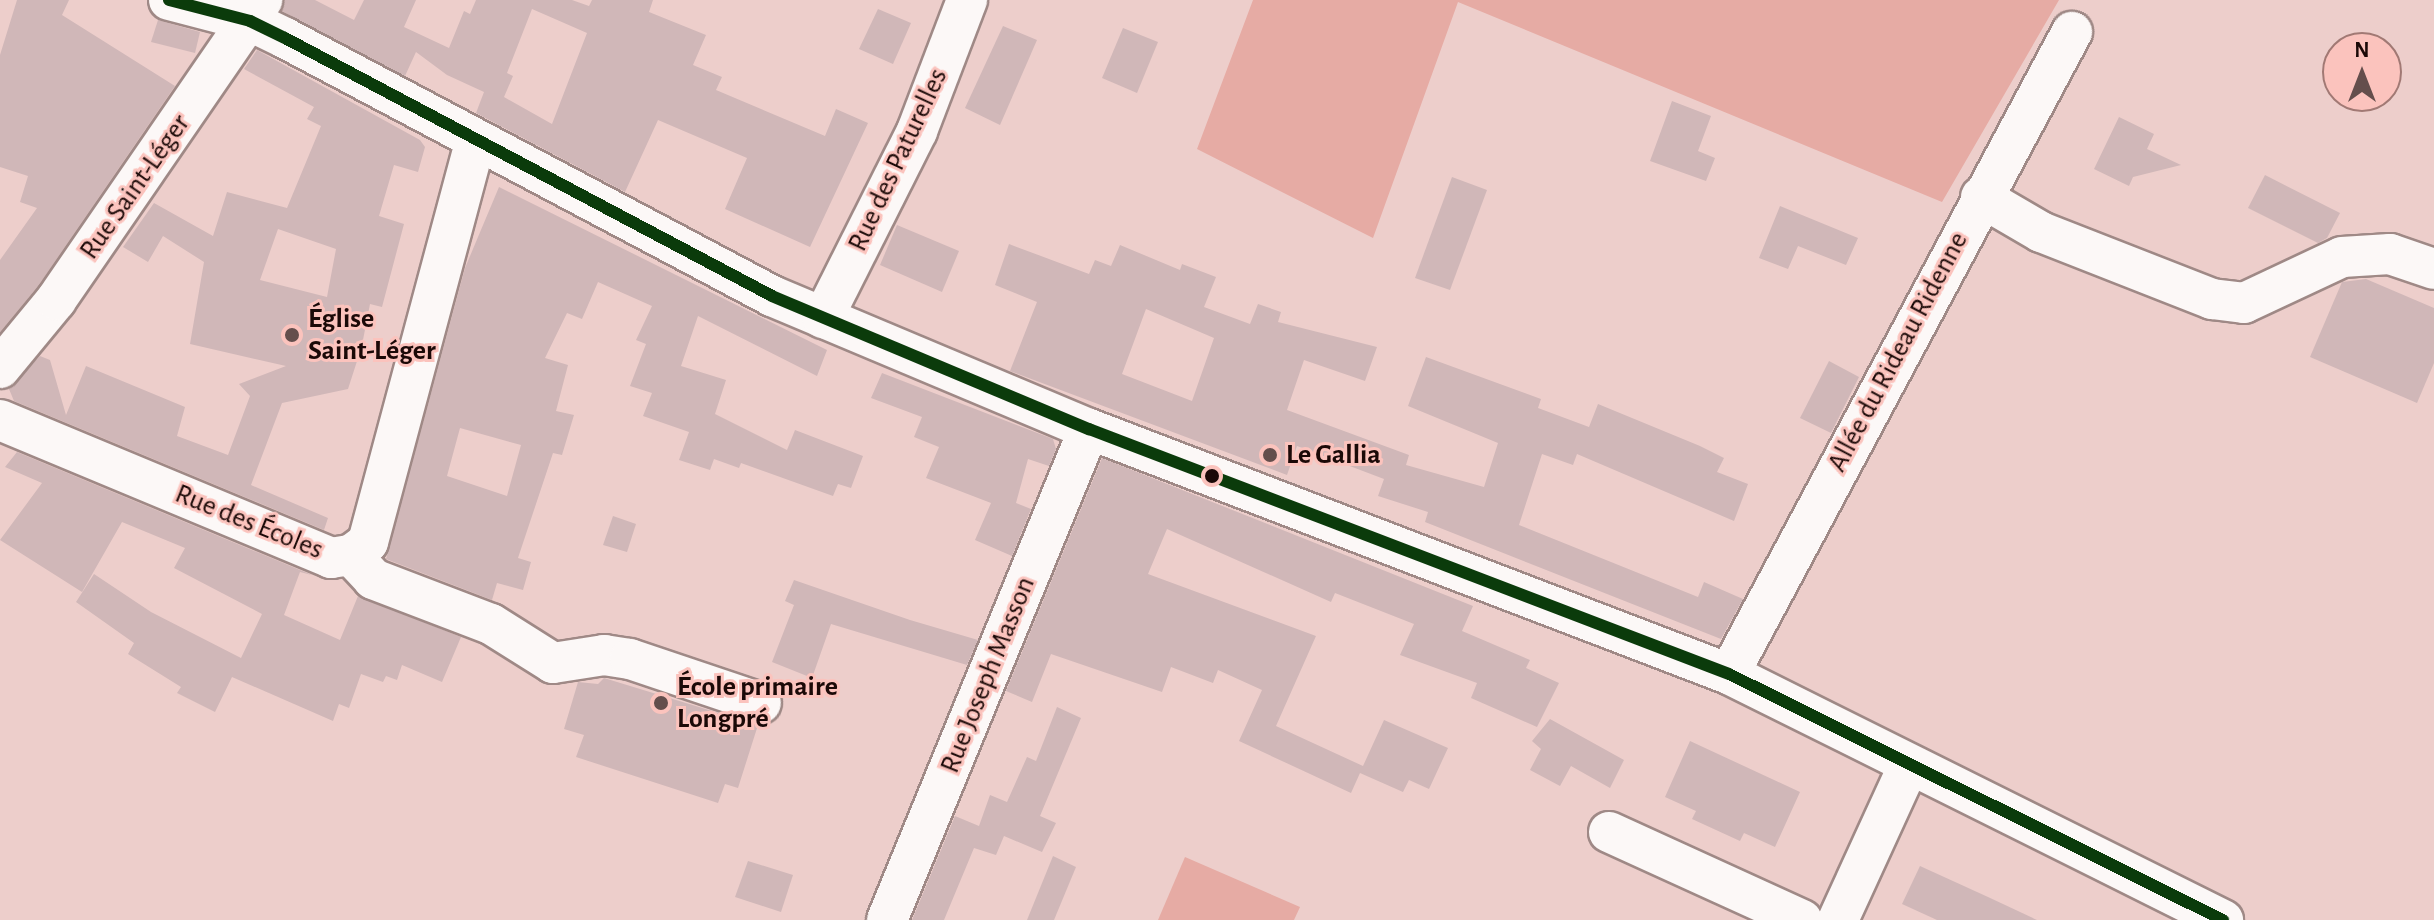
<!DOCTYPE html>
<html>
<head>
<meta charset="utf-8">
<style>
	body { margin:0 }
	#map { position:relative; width:2434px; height:920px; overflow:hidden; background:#edcecb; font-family:"Alegreya Sans",sans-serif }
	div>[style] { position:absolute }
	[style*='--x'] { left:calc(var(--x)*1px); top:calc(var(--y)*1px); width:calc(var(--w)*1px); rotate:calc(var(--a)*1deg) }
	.green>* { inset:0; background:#e6aba4 }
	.building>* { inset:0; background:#d0b7b8 }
	.roads { filter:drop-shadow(2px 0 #9f8986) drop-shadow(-2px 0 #9f8986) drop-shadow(0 2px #9f8986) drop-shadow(0 -2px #9f8986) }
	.minor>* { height:40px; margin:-20px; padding:0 20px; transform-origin:20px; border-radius:20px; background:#fcf8f7 }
	.bus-1>* { height:12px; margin:-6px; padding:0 6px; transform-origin:6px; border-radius:6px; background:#0b3b0b }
	.dots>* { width:22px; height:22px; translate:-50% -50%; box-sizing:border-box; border:4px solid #fbc3bd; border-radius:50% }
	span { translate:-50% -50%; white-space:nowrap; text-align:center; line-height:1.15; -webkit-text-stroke:6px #fbc3bd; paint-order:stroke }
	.street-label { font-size:28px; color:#1b0907 }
	.poi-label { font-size:28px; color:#1b0907; font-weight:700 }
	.left { translate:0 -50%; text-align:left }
	.north { position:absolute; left:2322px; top:32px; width:80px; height:80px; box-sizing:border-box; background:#fbc3bd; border:2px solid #a17974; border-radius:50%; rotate:0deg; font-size:22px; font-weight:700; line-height:32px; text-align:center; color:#1b0907 }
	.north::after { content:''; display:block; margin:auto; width:28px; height:36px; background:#644e4c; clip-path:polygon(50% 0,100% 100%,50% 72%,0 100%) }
</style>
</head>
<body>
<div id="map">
	<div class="green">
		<div style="clip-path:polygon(1253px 0,2059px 0,1942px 202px,1458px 2px,1373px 238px,1197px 149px)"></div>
		<div style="clip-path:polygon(1185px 857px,1300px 907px,1294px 920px,1158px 920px)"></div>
	</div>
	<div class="building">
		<div style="clip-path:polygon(17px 0,69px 0,62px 15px,175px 86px,38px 286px,0 332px,0 260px,37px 208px,20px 202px,28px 176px,0 167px,0 55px)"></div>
		<div style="clip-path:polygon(evenodd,285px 0,315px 0,354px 20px,364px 0,416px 0,404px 27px,449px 48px,464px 11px,470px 14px,476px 0,572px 0,589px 6px,592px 0,653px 0,649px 12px,706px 35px,693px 65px,722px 77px,716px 90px,825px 136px,836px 109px,868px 123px,810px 247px,725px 209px,747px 158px,658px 120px,625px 192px,476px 113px,484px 92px,447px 75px,416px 52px,405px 76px,282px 11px,285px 0,532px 9px,587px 33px,552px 124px,504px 97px,513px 76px,507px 73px,532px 9px)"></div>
		<div style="clip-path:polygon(878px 9px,911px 23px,893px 64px,859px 49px)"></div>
		<div style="clip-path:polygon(158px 20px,200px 32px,195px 53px,151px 42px)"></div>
		<div style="clip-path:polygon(1003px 26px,1037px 40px,1000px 125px,965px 108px)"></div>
		<div style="clip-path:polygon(1123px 28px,1158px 42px,1137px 93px,1102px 78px)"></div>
		<div style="clip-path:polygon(evenodd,257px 50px,420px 140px,425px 147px,418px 172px,394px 165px,379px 216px,404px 224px,382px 307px,370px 304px,362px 345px,351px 347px,359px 355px,348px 389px,282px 403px,251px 485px,328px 518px,324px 530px,14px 401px,9px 389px,40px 356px,50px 360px,66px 415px,86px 366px,185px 407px,177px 436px,228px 455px,250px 396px,239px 384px,286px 366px,190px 344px,204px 262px,163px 236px,148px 262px,123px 247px,154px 203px,213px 236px,227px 192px,287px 208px,321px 126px,307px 119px,314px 107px,244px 69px,257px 50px,278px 229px,336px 249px,327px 297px,260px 280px,278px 229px)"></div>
		<div style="clip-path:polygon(1672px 101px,1711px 116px,1698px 151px,1715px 158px,1706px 181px,1650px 161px)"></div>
		<div style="clip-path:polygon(2119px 117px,2154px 134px,2147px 149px,2181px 165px,2133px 177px,2129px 186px,2094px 169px)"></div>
		<div style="clip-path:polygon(2265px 175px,2340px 213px,2327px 238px,2318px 243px,2248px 208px)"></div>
		<div style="clip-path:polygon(1452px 177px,1487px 190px,1450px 290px,1415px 278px)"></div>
		<div style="clip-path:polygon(evenodd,499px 187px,827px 350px,817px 376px,698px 316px,681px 366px,726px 380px,715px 414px,787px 450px,795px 430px,863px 456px,851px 488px,838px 484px,833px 496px,741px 463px,739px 468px,714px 459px,710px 470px,679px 460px,689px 432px,643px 416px,652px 393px,630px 386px,646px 344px,636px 340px,652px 306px,598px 282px,582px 319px,567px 313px,545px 358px,568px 365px,556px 411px,574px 415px,562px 455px,553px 453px,518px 558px,531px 562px,523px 590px,497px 583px,492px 600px,386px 559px,465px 268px,499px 187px,460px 428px,521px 445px,507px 496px,447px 476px,460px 428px)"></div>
		<div style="clip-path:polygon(1780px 206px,1858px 238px,1846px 265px,1798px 246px,1788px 269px,1759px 258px)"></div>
		<div style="clip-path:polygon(897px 225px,959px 251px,942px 292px,880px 265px)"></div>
		<div style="clip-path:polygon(evenodd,1009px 244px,1089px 274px,1095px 260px,1111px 266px,1120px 245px,1180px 270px,1182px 264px,1216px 277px,1204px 307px,1250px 324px,1258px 304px,1281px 312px,1278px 322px,1377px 347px,1365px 381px,1304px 360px,1287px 410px,1409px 455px,1406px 465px,1484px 487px,1498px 443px,1408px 406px,1426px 357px,1541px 399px,1538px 408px,1589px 427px,1598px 404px,1700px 446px,1724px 458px,1717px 472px,1748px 484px,1734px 521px,1577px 454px,1573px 465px,1542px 454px,1519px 525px,1698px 597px,1704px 582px,1743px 599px,1721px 639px,1425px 522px,1428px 512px,1378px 496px,1384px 479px,1297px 446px,1287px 475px,1010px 371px,1037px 302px,995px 285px,1009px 244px,1146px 309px,1214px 338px,1192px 401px,1122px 374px,1146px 309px)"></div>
		<div style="clip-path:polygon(2366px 279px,2434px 308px,2434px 363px,2417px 403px,2310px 357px,2342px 282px)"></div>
		<div style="clip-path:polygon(1829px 361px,1859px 377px,1831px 433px,1800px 418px)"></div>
		<div style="clip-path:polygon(882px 373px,1053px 439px,1056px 449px,1049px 466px,1028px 459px,1016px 503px,1031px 509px,1012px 556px,975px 540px,991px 503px,926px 478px,939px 447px,914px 437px,922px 417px,871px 398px)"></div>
		<div style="clip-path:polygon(17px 452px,312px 575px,300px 572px,284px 615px,340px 640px,358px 596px,461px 637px,442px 682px,402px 665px,397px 680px,386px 676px,383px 682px,361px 674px,349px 708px,339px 704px,333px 721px,232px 677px,215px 712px,177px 693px,181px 687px,128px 654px,134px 643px,76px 602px,94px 574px,151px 612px,241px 658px,262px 614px,174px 568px,185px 548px,122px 522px,82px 592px,0 540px,42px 483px,5px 467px)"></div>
		<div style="clip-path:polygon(1102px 458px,1473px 606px,1462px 631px,1530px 660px,1526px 668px,1559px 683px,1537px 727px,1471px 698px,1477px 683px,1400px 655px,1414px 624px,1335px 593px,1331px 602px,1167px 529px,1148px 574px,1316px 636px,1276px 726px,1363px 766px,1384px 720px,1448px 748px,1429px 789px,1409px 780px,1403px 792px,1360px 773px,1351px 793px,1239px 741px,1262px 690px,1218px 670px,1213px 683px,1171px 667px,1162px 692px,1051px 654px,1032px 702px,1006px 691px)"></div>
		<div style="clip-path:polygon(613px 516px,636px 524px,627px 552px,603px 545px)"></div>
		<div style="clip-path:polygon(794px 580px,910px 620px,978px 640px,967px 665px,831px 624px,812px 678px,772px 662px,794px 605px,785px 601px)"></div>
		<div style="clip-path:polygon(604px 678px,758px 725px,738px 788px,725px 784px,718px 803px,576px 757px,584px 735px,564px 729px,578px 682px,598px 684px)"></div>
		<div style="clip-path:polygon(1057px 707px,1081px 718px,1040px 816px,1056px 823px,1042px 852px,1004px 836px,996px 855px,974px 848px,944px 920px,912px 920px,955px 816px,979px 826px,990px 795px,1007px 802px,1027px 757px,1036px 761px)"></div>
		<div style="clip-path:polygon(1550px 719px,1624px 760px,1610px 788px,1571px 766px,1560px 786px,1530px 770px,1541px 749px,1532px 741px)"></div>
		<div style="clip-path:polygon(1690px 741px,1800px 792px,1775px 847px,1744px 833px,1740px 841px,1692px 819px,1696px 811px,1665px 797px)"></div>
		<div style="clip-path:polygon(1053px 856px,1076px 867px,1054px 920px,1027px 920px)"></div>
		<div style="clip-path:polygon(748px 861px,793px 875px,781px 912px,735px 897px)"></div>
		<div style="clip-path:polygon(1920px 866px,1988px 897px,2037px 920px,1937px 920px,1902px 904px)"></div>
	</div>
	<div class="roads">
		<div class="minor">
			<div style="--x:169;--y:0;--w:84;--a:14.5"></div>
			<div style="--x:250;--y:21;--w:39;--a:26"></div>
			<div style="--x:285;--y:38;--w:551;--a:27.91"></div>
			<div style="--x:772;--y:296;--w:344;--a:22.8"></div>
			<div style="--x:1089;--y:429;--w:685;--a:20.95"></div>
			<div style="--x:1729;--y:674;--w:552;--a:26.47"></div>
			<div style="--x:1981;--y:197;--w:69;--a:30.3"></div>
			<div style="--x:2041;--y:232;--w:184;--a:21.4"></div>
			<div style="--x:2212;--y:299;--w:32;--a:7"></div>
			<div style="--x:2244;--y:303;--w:108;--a:-25.1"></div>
			<div style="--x:2342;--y:257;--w:48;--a:-3.6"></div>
			<div style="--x:2390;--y:254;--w:46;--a:18.8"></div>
			<div style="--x:823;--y:318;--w:209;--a:-63.3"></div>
			<div style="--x:917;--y:131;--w:140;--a:-69.1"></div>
			<div style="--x:0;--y:368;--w:88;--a:-50.5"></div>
			<div style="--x:56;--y:300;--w:364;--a:-55.5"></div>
			<div style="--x:0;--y:420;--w:359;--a:22.6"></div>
			<div style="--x:331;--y:558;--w:20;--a:-9"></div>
			<div style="--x:351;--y:555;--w:33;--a:47"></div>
			<div style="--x:373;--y:579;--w:126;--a:20.9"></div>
			<div style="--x:491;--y:624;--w:73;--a:32.2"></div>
			<div style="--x:553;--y:663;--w:52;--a:-8.9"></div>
			<div style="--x:604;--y:655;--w:26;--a:9"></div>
			<div style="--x:630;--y:659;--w:138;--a:18.6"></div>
			<div style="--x:351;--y:555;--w:21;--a:-37"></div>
			<div style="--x:368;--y:542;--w:414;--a:-75"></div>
			<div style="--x:1729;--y:674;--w:728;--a:-61.89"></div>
			<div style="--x:1609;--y:832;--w:212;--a:24.5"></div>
			<div style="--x:887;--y:920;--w:531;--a:-67.64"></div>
			<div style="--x:1838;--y:920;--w:170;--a:-65.4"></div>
		</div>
	</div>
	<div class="bus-1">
		<div style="--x:169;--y:0;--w:84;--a:14.5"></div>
		<div style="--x:250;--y:21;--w:39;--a:26"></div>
		<div style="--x:285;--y:38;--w:551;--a:27.91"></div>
		<div style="--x:772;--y:296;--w:344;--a:22.8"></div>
		<div style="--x:1089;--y:429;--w:685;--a:20.95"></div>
		<div style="--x:1729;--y:674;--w:552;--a:26.47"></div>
	</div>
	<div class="dots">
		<div style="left:292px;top:335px;background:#644e4c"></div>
		<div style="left:1270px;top:455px;background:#644e4c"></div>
		<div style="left:1212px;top:476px;background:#1b0907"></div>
		<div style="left:661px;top:703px;background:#644e4c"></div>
	</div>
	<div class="street-label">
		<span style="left:898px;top:160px;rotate:-65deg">Rue des Paturelles</span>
		<span style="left:135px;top:187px;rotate:-55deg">Rue Saint-Léger</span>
		<span style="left:1898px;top:352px;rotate:-62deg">Allée du Rideau Ridenne</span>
		<span style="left:249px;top:522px;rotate:22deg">Rue des Écoles</span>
		<span style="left:988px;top:675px;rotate:-68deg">Rue Joseph Masson</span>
	</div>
	<div class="poi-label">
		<span class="left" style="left:308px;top:335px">Église<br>Saint-Léger</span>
		<span class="left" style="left:1286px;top:455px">Le Gallia</span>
		<span class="left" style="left:677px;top:703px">École primaire<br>Longpré</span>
	</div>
	<div class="north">N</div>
</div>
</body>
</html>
